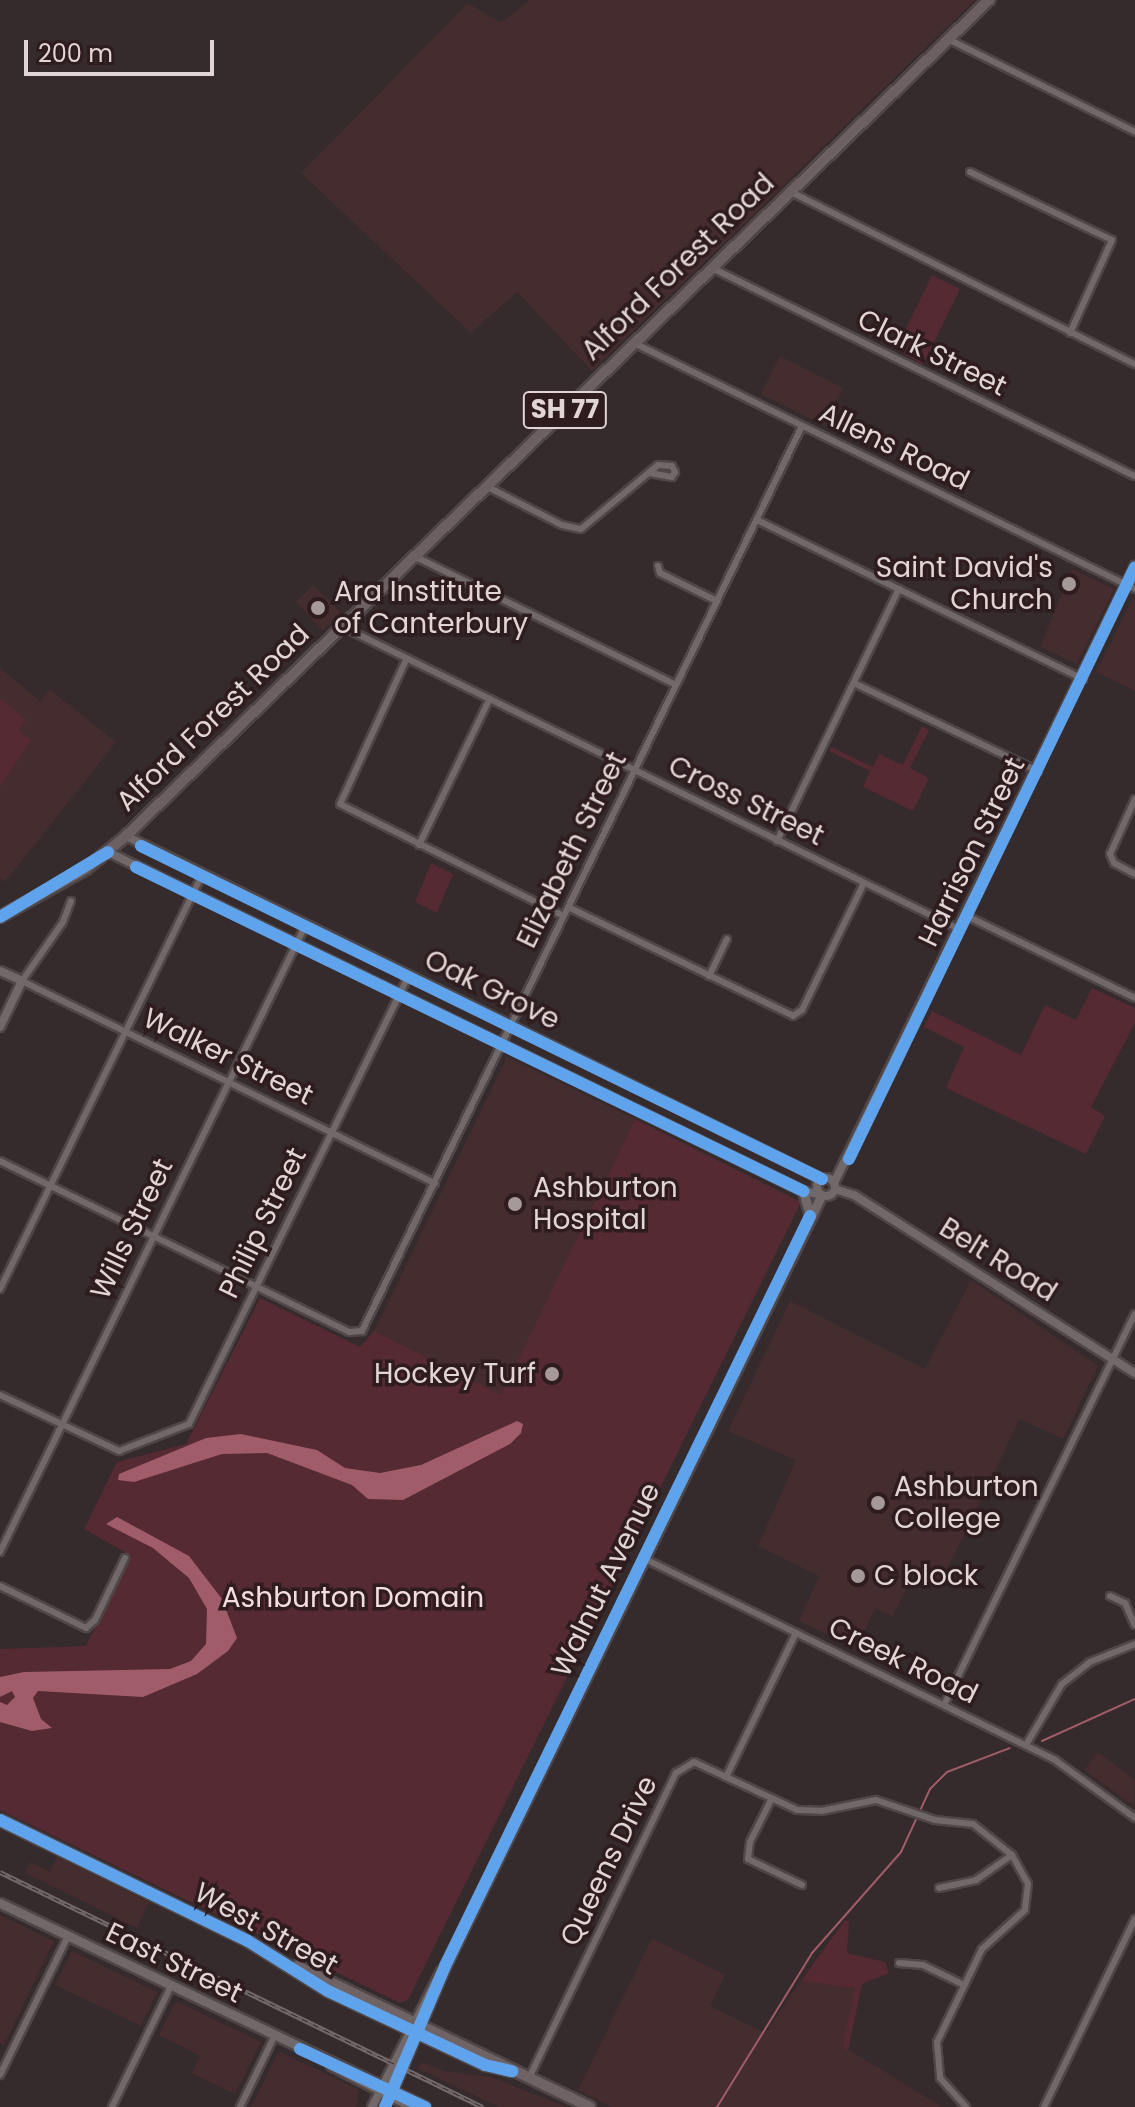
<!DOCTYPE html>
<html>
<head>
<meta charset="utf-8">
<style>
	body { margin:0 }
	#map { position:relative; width:1135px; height:2107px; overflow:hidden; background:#352a2c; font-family:Poppins,sans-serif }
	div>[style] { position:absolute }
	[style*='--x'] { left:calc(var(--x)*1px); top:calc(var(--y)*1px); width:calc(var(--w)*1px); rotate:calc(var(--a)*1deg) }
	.built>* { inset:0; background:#442c2f }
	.green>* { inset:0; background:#552a33 }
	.water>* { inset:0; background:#a15c69 }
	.stream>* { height:2px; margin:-1px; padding:0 1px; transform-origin:1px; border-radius:1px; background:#a15c69 }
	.roads { filter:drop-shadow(2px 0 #4f4647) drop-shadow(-2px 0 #4f4647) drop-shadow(0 2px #4f4647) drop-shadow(0 -2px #4f4647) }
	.minor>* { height:6px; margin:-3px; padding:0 3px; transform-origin:3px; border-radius:3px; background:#706869 }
	.tertiary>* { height:8px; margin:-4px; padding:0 4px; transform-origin:4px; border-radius:4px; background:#706869 }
	.tertiary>.ring { margin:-4px; padding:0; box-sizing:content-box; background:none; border:8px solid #706869; border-radius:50% }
	.secondary>* { height:9px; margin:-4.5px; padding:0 4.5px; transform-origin:4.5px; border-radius:4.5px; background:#706869 }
	.primary>* { height:10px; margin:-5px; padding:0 5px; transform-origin:5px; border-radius:5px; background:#6c6062 }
	.trunk>* { height:10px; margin:-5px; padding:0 5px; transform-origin:5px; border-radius:5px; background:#706365 }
	.rail>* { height:5px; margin-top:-2.5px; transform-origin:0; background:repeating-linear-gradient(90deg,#2e1c1f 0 6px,#71696a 0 12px); box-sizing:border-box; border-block:2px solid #71696a }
	.cycleway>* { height:12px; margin:-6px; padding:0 6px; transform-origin:6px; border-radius:6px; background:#60a3ed }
	.dots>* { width:22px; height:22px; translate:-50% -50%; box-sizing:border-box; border:4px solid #2e1c1f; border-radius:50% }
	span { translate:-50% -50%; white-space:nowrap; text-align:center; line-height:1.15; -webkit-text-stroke:7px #2e1c1f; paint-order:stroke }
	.shield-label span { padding:2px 6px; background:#2e1c1f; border:2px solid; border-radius:6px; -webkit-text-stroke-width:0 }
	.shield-label { font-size:26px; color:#e2d5d6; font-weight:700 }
	.street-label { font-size:28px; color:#e2d5d6 }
	.poi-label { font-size:28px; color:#e2d5d6 }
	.right { translate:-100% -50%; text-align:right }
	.left { translate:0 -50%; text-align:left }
	.park-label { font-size:28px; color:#f4dde0 }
	.scale { position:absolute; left:24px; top:40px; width:190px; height:36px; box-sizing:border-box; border:4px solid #e2d5d6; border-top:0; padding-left:10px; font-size:24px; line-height:28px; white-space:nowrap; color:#e2d5d6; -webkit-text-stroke:6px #2e1c1f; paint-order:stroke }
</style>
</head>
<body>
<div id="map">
	<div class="built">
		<div style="clip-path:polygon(530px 0,975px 0,592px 371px,517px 292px,471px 333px,301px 173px,468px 3px,501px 23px)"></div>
		<div style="clip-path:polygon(780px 356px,843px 388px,825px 426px,761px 394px)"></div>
		<div style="clip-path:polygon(1072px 569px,1114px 589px,1077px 664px,1040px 647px)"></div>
		<div style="clip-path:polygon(313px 585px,341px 613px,323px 631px,296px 602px)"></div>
		<div style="clip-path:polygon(1133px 598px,1135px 599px,1135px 691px,1096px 672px)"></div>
		<div style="clip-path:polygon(0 668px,40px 701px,50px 690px,116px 742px,5px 882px,0 877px)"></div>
		<div style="clip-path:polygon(507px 1057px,635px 1119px,501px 1396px,374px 1331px)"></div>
		<div style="clip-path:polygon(971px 1280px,1098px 1366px,1063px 1439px,1020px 1419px,939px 1586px,913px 1574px,893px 1616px,875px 1608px,856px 1648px,799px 1621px,819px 1576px,758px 1546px,796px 1460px,728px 1431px,790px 1301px,925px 1369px)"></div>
		<div style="clip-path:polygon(1098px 1752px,1135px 1780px,1134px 1806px,1084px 1770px)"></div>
		<div style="clip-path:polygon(57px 1857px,149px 1902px,137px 1928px,25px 1873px,30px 1862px,50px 1872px)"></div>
		<div style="clip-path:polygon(0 1915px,54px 1941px,4px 2045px,0 2043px)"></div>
		<div style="clip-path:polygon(652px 1938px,725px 1975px,710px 2006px,765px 2033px,801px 1981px,856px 1988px,843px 2046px,942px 2107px,612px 2107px,578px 2090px)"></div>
		<div style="clip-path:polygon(72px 1951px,157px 1992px,141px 2026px,55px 1985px)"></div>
		<div style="clip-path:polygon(176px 2001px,261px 2042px,235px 2094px,192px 2073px,200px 2056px,159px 2035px)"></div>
		<div style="clip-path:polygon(279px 2051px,359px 2090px,356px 2107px,251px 2107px)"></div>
		<div style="clip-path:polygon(423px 2062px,444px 2071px,491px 2077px,566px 2107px,499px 2107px,417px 2068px)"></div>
	</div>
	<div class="green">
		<div style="clip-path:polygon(932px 275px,960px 289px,923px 365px,896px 349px)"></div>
		<div style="clip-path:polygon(0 698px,26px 720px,18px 730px,31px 740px,0 787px)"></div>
		<div style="clip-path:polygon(922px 726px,929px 730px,910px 768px,929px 778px,913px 811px,863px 787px,870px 771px,829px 751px,831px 747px,873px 767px,879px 754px,903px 765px)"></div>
		<div style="clip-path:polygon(431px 863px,453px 874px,437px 913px,415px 902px)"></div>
		<div style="clip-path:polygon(1092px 988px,1135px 1008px,1135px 1023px,1091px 1107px,1105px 1116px,1086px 1154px,946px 1088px,964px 1047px,924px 1027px,932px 1011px,1021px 1055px,1045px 1005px,1076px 1020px)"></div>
		<div style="clip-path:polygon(635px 1119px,801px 1202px,408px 2000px,400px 2003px,0 1810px,0 1649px,86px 1646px,130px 1555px,84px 1529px,117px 1462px,186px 1444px,260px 1298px,360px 1347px,374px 1331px,501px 1395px)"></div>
		<div style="clip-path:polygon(845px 1920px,849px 1922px,847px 1953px,885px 1962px,889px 1973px,862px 1984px,848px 2051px,843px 2046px,855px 1988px,801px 1981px)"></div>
	</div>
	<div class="water">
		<div style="clip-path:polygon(517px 1421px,523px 1424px,521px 1433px,510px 1444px,403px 1500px,368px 1499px,352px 1485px,267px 1453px,222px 1454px,134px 1482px,118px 1480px,119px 1474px,206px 1438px,241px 1434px,317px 1450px,345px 1468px,380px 1473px,421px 1465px)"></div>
		<div style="clip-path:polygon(117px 1517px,189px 1556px,222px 1599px,237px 1638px,228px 1651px,197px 1674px,143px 1697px,38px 1691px,33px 1698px,41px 1719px,52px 1728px,32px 1731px,0 1722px,0 1702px,7px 1705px,15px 1697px,12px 1691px,0 1697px,0 1677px,24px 1672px,170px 1669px,191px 1661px,206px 1644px,207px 1609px,189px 1578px,153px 1548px,106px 1524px)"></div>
	</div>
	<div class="stream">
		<div style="--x:1042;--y:1741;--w:102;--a:-24.3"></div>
		<div style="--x:717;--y:2107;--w:181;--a:-58.3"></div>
		<div style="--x:812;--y:1953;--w:135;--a:-48.6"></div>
		<div style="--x:901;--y:1852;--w:69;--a:-65.3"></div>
		<div style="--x:930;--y:1789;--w:24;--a:-45"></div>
		<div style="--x:947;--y:1772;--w:67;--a:-20.9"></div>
	</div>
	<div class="roads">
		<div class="minor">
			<div style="--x:948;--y:39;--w:209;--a:26.4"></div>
			<div style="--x:970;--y:172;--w:157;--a:25.6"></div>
			<div style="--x:1112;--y:240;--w:102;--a:114.3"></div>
			<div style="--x:791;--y:192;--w:385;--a:26.6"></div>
			<div style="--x:712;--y:268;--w:471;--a:26.2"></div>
			<div style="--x:634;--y:343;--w:558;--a:26.15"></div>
			<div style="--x:486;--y:486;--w:85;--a:27.2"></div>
			<div style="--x:562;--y:525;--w:19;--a:12"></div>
			<div style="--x:581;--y:529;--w:100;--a:-39.7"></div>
			<div style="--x:658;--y:465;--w:14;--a:4"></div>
			<div style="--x:672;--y:466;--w:7;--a:63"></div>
			<div style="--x:675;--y:472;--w:6;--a:121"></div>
			<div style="--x:672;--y:477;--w:23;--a:-170"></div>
			<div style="--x:757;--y:520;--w:363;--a:26"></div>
			<div style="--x:414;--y:556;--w:292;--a:26.2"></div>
			<div style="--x:658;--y:566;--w:7;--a:74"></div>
			<div style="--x:660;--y:573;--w:64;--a:26.2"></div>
			<div style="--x:341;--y:626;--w:688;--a:26.12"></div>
			<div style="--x:406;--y:660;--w:158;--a:114.6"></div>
			<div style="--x:340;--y:804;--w:250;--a:26.6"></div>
			<div style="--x:854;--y:683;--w:204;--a:25.6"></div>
			<div style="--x:1135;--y:799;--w:60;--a:114.4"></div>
			<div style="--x:1110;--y:854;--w:10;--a:66"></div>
			<div style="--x:1114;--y:863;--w:24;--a:28"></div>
			<div style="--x:777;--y:841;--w:280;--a:-64.2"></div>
			<div style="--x:419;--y:845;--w:161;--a:-64.2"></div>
			<div style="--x:71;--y:901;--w:22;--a:111"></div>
			<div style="--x:63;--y:922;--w:72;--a:124.8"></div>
			<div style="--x:22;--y:981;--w:460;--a:26.1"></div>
			<div style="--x:568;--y:907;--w:250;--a:25.8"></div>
			<div style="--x:793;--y:1016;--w:11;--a:-34"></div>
			<div style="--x:802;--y:1010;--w:141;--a:-64"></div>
			<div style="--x:967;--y:916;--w:187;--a:26"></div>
			<div style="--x:709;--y:976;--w:41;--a:-64.1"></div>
			<div style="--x:0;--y:1161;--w:389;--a:26.1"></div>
			<div style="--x:349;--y:1332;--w:13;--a:-4"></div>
			<div style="--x:362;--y:1331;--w:1006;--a:-64.07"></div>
			<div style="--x:0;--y:1289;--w:459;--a:-64"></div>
			<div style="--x:0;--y:1395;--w:132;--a:25.2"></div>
			<div style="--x:119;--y:1451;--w:75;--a:-21.1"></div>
			<div style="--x:189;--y:1424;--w:499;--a:-63.9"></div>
			<div style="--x:0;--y:1552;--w:696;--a:-64.02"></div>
			<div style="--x:643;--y:1558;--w:459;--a:26.1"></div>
			<div style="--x:1055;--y:1760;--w:99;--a:35.9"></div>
			<div style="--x:0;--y:1586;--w:96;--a:26"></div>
			<div style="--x:86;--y:1628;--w:12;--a:-42"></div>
			<div style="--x:95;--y:1620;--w:69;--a:-64.2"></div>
			<div style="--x:1110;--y:1596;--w:17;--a:25"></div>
			<div style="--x:1125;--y:1603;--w:24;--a:66"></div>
			<div style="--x:944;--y:1705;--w:435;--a:-64"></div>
			<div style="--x:1026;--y:1745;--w:71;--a:-59.5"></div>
			<div style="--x:1062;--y:1684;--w:36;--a:-38"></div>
			<div style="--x:1090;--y:1662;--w:48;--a:-21.8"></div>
			<div style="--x:726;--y:1777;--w:78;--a:24.9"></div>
			<div style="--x:797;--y:1810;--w:24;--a:2"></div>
			<div style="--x:821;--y:1811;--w:56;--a:-11.3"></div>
			<div style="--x:876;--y:1800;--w:62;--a:18.7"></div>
			<div style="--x:935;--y:1820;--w:38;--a:6"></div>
			<div style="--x:973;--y:1824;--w:50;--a:38.5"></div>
			<div style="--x:1012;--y:1855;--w:33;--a:61"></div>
			<div style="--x:1028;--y:1884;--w:26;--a:97"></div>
			<div style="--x:1025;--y:1910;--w:58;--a:137.8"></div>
			<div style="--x:982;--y:1949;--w:103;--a:115.8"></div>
			<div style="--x:937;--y:2042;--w:36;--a:85"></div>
			<div style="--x:940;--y:2078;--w:39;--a:48"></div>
			<div style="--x:771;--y:1800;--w:47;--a:116.6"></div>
			<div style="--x:750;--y:1842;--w:17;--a:97"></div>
			<div style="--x:748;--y:1859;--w:60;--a:25.7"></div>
			<div style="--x:939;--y:1888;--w:38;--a:-12"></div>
			<div style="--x:976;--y:1880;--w:44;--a:-34.8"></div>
			<div style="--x:899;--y:1963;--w:24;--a:5"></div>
			<div style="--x:923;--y:1965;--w:46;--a:26"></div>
			<div style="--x:0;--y:2075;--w:155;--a:-63.9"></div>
			<div style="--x:529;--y:2078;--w:339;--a:-64.3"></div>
			<div style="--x:676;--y:1773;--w:21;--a:-31"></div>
			<div style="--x:694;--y:1762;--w:35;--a:25"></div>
			<div style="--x:726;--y:1777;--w:160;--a:-64.1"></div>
			<div style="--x:112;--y:2107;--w:135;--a:-64"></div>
			<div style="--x:240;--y:2107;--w:78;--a:-64.1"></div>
			<div style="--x:1044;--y:2107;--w:209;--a:-64.2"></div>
		</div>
		<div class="tertiary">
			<div style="--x:126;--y:836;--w:776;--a:26.23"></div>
			<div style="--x:108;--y:852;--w:773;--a:26"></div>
			<div style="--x:803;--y:1191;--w:16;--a:11"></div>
			<div style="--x:0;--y:971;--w:24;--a:24"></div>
			<div style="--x:22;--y:981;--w:51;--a:115.6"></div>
			<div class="ring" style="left:817px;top:1178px;width:10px;height:10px"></div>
			<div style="--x:834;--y:1183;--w:687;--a:-63.99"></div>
			<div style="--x:835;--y:1189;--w:20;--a:18"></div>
			<div style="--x:854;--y:1195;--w:333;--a:32.4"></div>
			<div style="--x:372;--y:2107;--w:16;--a:-63"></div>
		</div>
		<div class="secondary">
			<div style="--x:803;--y:1191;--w:26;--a:74"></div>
			<div style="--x:0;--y:1903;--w:471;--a:25.6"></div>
			<div style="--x:331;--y:2065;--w:92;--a:27.1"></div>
			<div style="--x:379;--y:2093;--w:137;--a:-63.1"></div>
			<div style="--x:389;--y:2097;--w:142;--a:-66.9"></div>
			<div style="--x:445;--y:1966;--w:857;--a:-63.97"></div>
		</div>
		<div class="primary">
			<div style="--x:0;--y:917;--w:98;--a:-29.2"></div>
			<div style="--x:86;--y:869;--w:52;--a:-39.5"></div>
			<div style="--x:126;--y:836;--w:1202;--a:-44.09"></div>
		</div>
		<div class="trunk">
			<div style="--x:0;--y:1820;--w:276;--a:26"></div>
			<div style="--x:248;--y:1941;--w:94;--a:32"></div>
			<div style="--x:328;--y:1991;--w:174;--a:25.2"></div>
			<div style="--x:485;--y:2065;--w:28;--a:13"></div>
			<div style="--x:297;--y:1966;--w:325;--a:25.7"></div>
		</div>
	</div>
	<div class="rail">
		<div style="--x:0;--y:1872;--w:537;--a:25.94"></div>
	</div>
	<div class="cycleway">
		<div style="--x:141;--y:846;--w:758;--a:26.06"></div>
		<div style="--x:136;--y:867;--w:742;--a:25.91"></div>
		<div style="--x:0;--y:917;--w:126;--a:-31"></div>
		<div style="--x:849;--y:1159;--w:657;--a:-64.21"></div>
		<div style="--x:0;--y:1820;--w:276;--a:26"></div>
		<div style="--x:248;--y:1941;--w:94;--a:32"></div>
		<div style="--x:328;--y:1991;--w:174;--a:25.2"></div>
		<div style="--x:485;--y:2065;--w:28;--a:13"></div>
		<div style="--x:300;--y:2049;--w:138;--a:24.9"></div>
		<div style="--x:385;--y:2107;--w:153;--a:-66.9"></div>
		<div style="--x:445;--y:1966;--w:834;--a:-64.05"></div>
	</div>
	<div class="dots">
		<div style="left:1069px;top:584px;background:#a5999a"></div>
		<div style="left:318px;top:608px;background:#a5999a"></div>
		<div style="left:515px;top:1204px;background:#a5999a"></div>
		<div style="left:552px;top:1374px;background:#a5999a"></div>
		<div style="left:878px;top:1503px;background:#a5999a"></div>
		<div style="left:858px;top:1576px;background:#a5999a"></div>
	</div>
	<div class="shield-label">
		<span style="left:565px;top:410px">SH 77</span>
	</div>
	<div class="street-label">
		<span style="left:678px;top:267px;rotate:-44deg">Alford Forest Road</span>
		<span style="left:932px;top:353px;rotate:26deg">Clark Street</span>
		<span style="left:894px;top:447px;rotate:26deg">Allens Road</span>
		<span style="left:213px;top:718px;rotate:-44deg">Alford Forest Road</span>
		<span style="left:746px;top:801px;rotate:26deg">Cross Street</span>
		<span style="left:572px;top:850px;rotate:-64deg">Elizabeth Street</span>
		<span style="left:972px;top:852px;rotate:-64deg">Harrison Street</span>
		<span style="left:492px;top:990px;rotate:26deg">Oak Grove</span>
		<span style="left:228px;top:1057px;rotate:26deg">Walker Street</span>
		<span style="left:263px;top:1223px;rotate:-64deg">Philip Street</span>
		<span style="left:132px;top:1229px;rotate:-64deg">Wills Street</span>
		<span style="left:998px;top:1260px;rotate:32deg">Belt Road</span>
		<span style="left:606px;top:1580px;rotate:-64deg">Walnut Avenue</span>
		<span style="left:903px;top:1661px;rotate:26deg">Creek Road</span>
		<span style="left:609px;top:1861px;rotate:-64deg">Queens Drive</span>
		<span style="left:266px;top:1929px;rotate:29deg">West Street</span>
		<span style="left:174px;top:1963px;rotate:26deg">East Street</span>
	</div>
	<div class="poi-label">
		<span class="right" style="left:1053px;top:584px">Saint David's<br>Church</span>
		<span class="left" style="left:334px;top:608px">Ara Institute<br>of Canterbury</span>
		<span class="left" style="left:533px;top:1204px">Ashburton<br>Hospital</span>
		<span class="right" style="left:536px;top:1374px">Hockey Turf</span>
		<span class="left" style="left:894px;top:1503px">Ashburton<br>College</span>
		<span class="left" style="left:874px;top:1576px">C block</span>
	</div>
	<div class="park-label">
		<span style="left:353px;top:1598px">Ashburton Domain</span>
	</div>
	<div class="scale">200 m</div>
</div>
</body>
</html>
